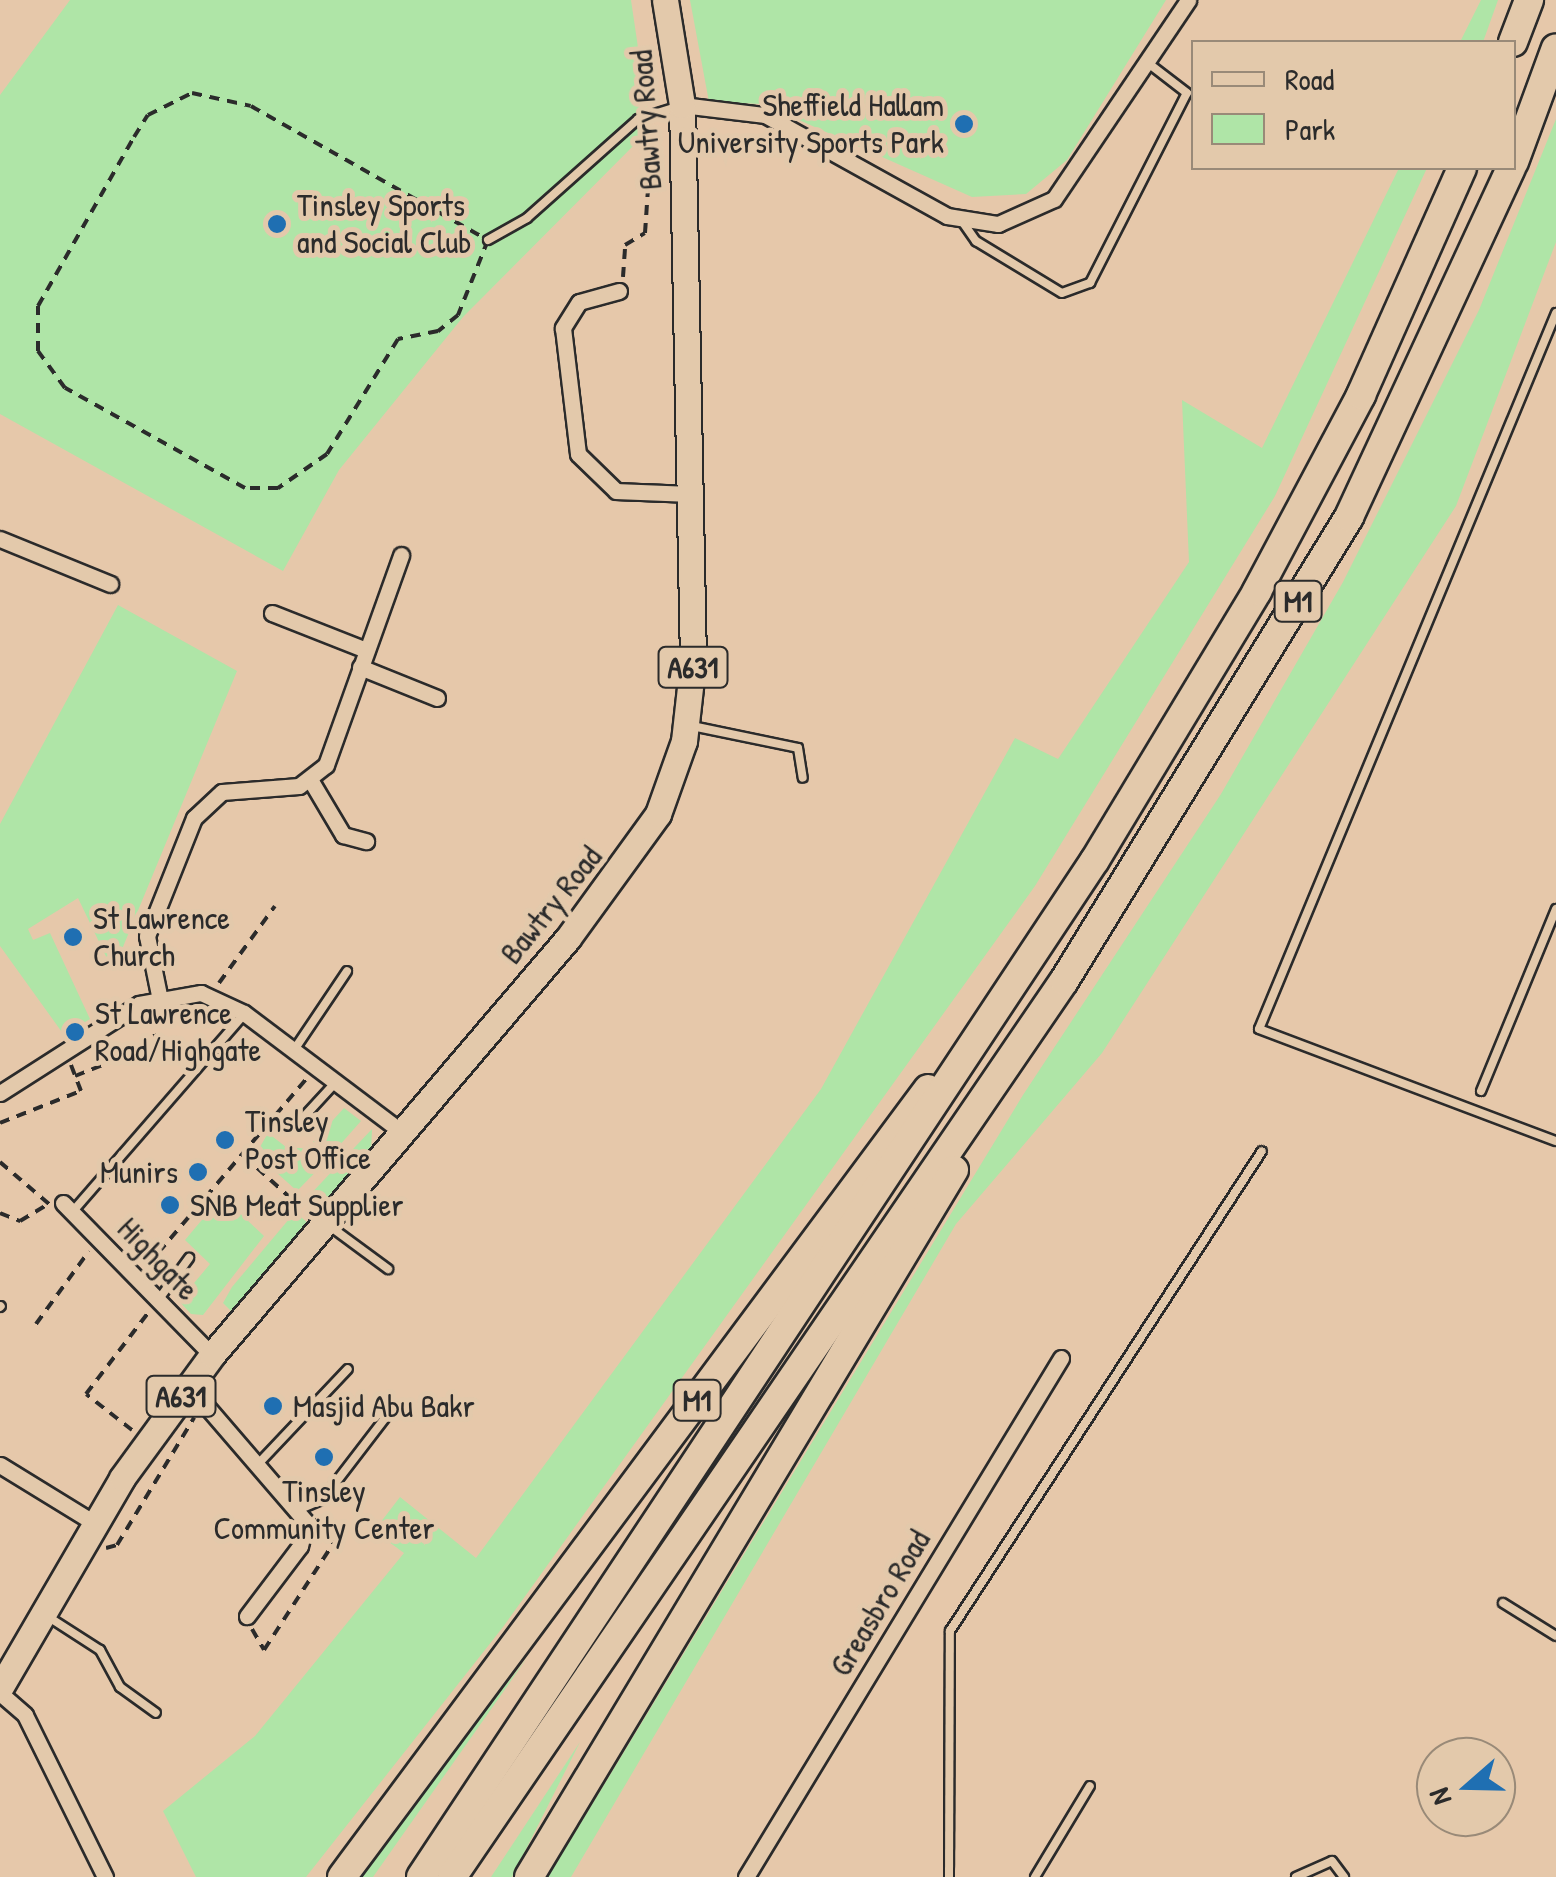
<!DOCTYPE html>
<html>
<head>
<meta charset="utf-8">
<style>
	body { margin:0 }
	#map { position:relative; width:1556px; height:1877px; overflow:hidden; background:#e6c8aa; font-family:"Patrick Hand",sans-serif }
	div>[style] { position:absolute }
	[style*='--x'] { left:calc(var(--x)*1px); top:calc(var(--y)*1px); width:calc(var(--w)*1px); rotate:calc(var(--a)*1deg) }
	.green>* { inset:0; background:#afe5a7 }
	.path>* { height:4px; margin-top:-2px; transform-origin:0; background:repeating-linear-gradient(90deg,#2b2b2b 0 10px,transparent 0 18px) }
	.roads { filter:drop-shadow(2px 0 #2b2b2b) drop-shadow(-2px 0 #2b2b2b) drop-shadow(0 2px #2b2b2b) drop-shadow(0 -2px #2b2b2b) }
	.service>* { height:8px; margin:-4px; padding:0 4px; transform-origin:4px; border-radius:4px; background:#e3c9ab }
	.minor>* { height:15px; margin:-7.5px; padding:0 7.5px; transform-origin:7.5px; border-radius:7.5px; background:#e3c9ab }
	.primary>* { height:25px; margin:-12.5px; padding:0 12.5px; transform-origin:12.5px; border-radius:12.5px; background:#e3c9ab }
	.motorway>* { height:28px; margin:-14px; padding:0 14px; transform-origin:14px; border-radius:14px; background:#e3c9ab }
	.dots>* { width:28px; height:28px; translate:-50% -50%; box-sizing:border-box; border:5px solid #e3c9ab; border-radius:50% }
	span { translate:-50% -50%; white-space:nowrap; text-align:center; line-height:1.15; -webkit-text-stroke:10px #e3c9ab; paint-order:stroke }
	.shield-label span { padding:2px 8px; background:#e3c9ab; border:2px solid; border-radius:8px; -webkit-text-stroke-width:0 }
	.shield-label { font-size:30px; color:#2b2b2b; font-weight:700 }
	.poi-label { font-size:32px; color:#2b2b2b }
	.right { translate:-100% -50%; text-align:right }
	.left { translate:0 -50%; text-align:left }
	.street-label { font-size:32px; color:#2b2b2b }
	.legend { position:absolute; left:1191px; top:40px; width:325px; height:130px; box-sizing:border-box; background:#e3c9ab; border:2px solid #998a78; margin:0; padding:12px 18px; list-style:none; font-size:30px; color:#2b2b2b }
	.legend li { display:flex; align-items:center; gap:20px; height:50px }
	.legend b { width:50px; border:2px solid #998a78 }
	.north { position:absolute; left:1416px; top:1737px; width:100px; height:100px; box-sizing:border-box; background:#e3c9ab; border:2px solid #998a78; border-radius:50%; rotate:250deg; font-size:28px; font-weight:700; line-height:40px; text-align:center; color:#2b2b2b }
	.north::after { content:''; display:block; margin:auto; width:35px; height:45px; background:#1f6fb2; clip-path:polygon(50% 0,100% 100%,50% 72%,0 100%) }
</style>
</head>
<body>
<div id="map">
	<div class="green">
		<div style="clip-path:polygon(70px 0,631px 0,650px 129px,463px 317px,339px 470px,283px 571px,0 414px,0 95px)"></div>
		<div style="clip-path:polygon(690px 0,1166px 0,1067px 160px,1026px 194px,972px 197px,763px 104px,709px 102px)"></div>
		<div style="clip-path:polygon(1481px 0,1498px 0,1483px 42px,1460px 42px)"></div>
		<div style="clip-path:polygon(1556px 119px,1556px 242px,1456px 506px,1102px 1053px,956px 1224px,571px 1877px,548px 1877px,1023px 1095px,1221px 794px,1343px 582px,1479px 310px)"></div>
		<div style="clip-path:polygon(1399px 168px,1427px 168px,1275px 496px,1035px 886px,503px 1627px,306px 1877px,196px 1877px,163px 1811px,255px 1736px,404px 1553px,374px 1531px,400px 1497px,476px 1558px,821px 1089px,1015px 738px,1058px 759px,1189px 562px,1182px 400px,1262px 448px)"></div>
		<div style="clip-path:polygon(118px 605px,237px 671px,113px 971px,78px 898px,28px 929px,33px 940px,50px 933px,90px 1019px,64px 1035px,0 946px,0 824px)"></div>
		<div style="clip-path:polygon(344px 1108px,361px 1121px,338px 1147px,313px 1142px)"></div>
		<div style="clip-path:polygon(372px 1129px,371px 1152px,319px 1213px,305px 1200px)"></div>
		<div style="clip-path:polygon(268px 1133px,286px 1147px,336px 1151px,297px 1191px,256px 1154px)"></div>
		<div style="clip-path:polygon(222px 1196px,264px 1236px,203px 1315px,191px 1314px,179px 1301px,210px 1264px,185px 1240px)"></div>
		<div style="clip-path:polygon(295px 1212px,309px 1224px,232px 1312px,223px 1303px,232px 1287px)"></div>
		<div style="clip-path:polygon(527px 1658px,373px 1877px,353px 1877px)"></div>
		<div style="clip-path:polygon(580px 1742px,512px 1877px,491px 1877px)"></div>
	</div>
	<div class="path">
		<div style="--x:192;--y:93;--w:60;--a:12.4"></div>
		<div style="--x:251;--y:106;--w:272;--a:29.5"></div>
		<div style="--x:488;--y:240;--w:81;--a:111.8"></div>
		<div style="--x:458;--y:315;--w:26;--a:141"></div>
		<div style="--x:438;--y:331;--w:41;--a:168.7"></div>
		<div style="--x:398;--y:339;--w:135;--a:121.7"></div>
		<div style="--x:327;--y:454;--w:60;--a:145.2"></div>
		<div style="--x:278;--y:488;--w:33;--a:180"></div>
		<div style="--x:245;--y:488;--w:206;--a:-150.9"></div>
		<div style="--x:65;--y:388;--w:46;--a:-126.1"></div>
		<div style="--x:38;--y:351;--w:45;--a:-90"></div>
		<div style="--x:38;--y:306;--w:194;--a:-60.4"></div>
		<div style="--x:134;--y:137;--w:26;--a:-58"></div>
		<div style="--x:148;--y:115;--w:49;--a:-26.6"></div>
		<div style="--x:623;--y:277;--w:32;--a:-86"></div>
		<div style="--x:625;--y:245;--w:23;--a:-31"></div>
		<div style="--x:645;--y:233;--w:73;--a:-86.1"></div>
		<div style="--x:650;--y:160;--w:15;--a:-8"></div>
		<div style="--x:219;--y:983;--w:95;--a:-54"></div>
		<div style="--x:75;--y:1076;--w:89;--a:-21.7"></div>
		<div style="--x:158;--y:1043;--w:27;--a:-110"></div>
		<div style="--x:0;--y:1123;--w:87;--a:-21.6"></div>
		<div style="--x:81;--y:1091;--w:28;--a:-111"></div>
		<div style="--x:244;--y:1156;--w:70;--a:42.1"></div>
		<div style="--x:0;--y:1162;--w:65;--a:40.6"></div>
		<div style="--x:0;--y:1213;--w:22;--a:22"></div>
		<div style="--x:20;--y:1221;--w:33;--a:-31"></div>
		<div style="--x:147;--y:1266;--w:245;--a:-49.6"></div>
		<div style="--x:36;--y:1324;--w:90;--a:-54"></div>
		<div style="--x:132;--y:1430;--w:58;--a:-142"></div>
		<div style="--x:86;--y:1394;--w:102;--a:-52.6"></div>
		<div style="--x:106;--y:1548;--w:11;--a:-15"></div>
		<div style="--x:117;--y:1545;--w:149;--a:-58.8"></div>
		<div style="--x:252;--y:1629;--w:24;--a:60"></div>
		<div style="--x:264;--y:1650;--w:132;--a:-57"></div>
		<div style="--x:336;--y:1539;--w:33;--a:-113"></div>
	</div>
	<div class="roads">
		<div class="service">
			<div style="--x:964;--y:224;--w:21;--a:55"></div>
			<div style="--x:976;--y:241;--w:100;--a:31.2"></div>
			<div style="--x:1062;--y:293;--w:30;--a:-20"></div>
			<div style="--x:1090;--y:283;--w:213;--a:-63"></div>
			<div style="--x:1187;--y:93;--w:49;--a:-142.4"></div>
			<div style="--x:488;--y:240;--w:45;--a:-29.4"></div>
			<div style="--x:527;--y:218;--w:149;--a:-41.7"></div>
			<div style="--x:638;--y:119;--w:41;--a:-17.1"></div>
			<div style="--x:1556;--y:313;--w:775;--a:112.53"></div>
			<div style="--x:1259;--y:1029;--w:317;--a:20.7"></div>
			<div style="--x:692;--y:726;--w:108;--a:11.7"></div>
			<div style="--x:798;--y:748;--w:30;--a:81"></div>
			<div style="--x:294;--y:1050;--w:95;--a:-56.1"></div>
			<div style="--x:1481;--y:1091;--w:197;--a:-67.6"></div>
			<div style="--x:301;--y:1120;--w:52;--a:-47.4"></div>
			<div style="--x:73;--y:1211;--w:261;--a:-49"></div>
			<div style="--x:331;--y:1227;--w:71;--a:36.4"></div>
			<div style="--x:159;--y:1299;--w:51;--a:-53.8"></div>
			<div style="--x:0;--y:1307;--w:1;--a:-45"></div>
			<div style="--x:259;--y:1463;--w:129;--a:-46.6"></div>
			<div style="--x:300;--y:1509;--w:25;--a:-23"></div>
			<div style="--x:323;--y:1499;--w:118;--a:-52.5"></div>
			<div style="--x:1503;--y:1603;--w:62;--a:31.9"></div>
			<div style="--x:47;--y:1616;--w:63;--a:32.7"></div>
			<div style="--x:100;--y:1650;--w:42;--a:61.6"></div>
			<div style="--x:120;--y:1687;--w:44;--a:35.8"></div>
			<div style="--x:949;--y:1877;--w:246;--a:-89.8"></div>
			<div style="--x:950;--y:1631;--w:572;--a:-56.98"></div>
			<div style="--x:1035;--y:1877;--w:106;--a:-58.9"></div>
			<div style="--x:1296;--y:1877;--w:39;--a:-24"></div>
			<div style="--x:1332;--y:1861;--w:20;--a:53"></div>
		</div>
		<div class="minor">
			<div style="--x:682;--y:105;--w:84;--a:6.9"></div>
			<div style="--x:765;--y:115;--w:208;--a:29"></div>
			<div style="--x:947;--y:216;--w:52;--a:8.9"></div>
			<div style="--x:998;--y:224;--w:61;--a:-24.1"></div>
			<div style="--x:1054;--y:199;--w:240;--a:-56"></div>
			<div style="--x:619;--y:291;--w:41;--a:164.6"></div>
			<div style="--x:579;--y:302;--w:31;--a:122"></div>
			<div style="--x:563;--y:328;--w:127;--a:83.2"></div>
			<div style="--x:578;--y:454;--w:53;--a:44.2"></div>
			<div style="--x:616;--y:491;--w:74;--a:2.3"></div>
			<div style="--x:0;--y:539;--w:119;--a:22.2"></div>
			<div style="--x:272;--y:613;--w:101;--a:21.5"></div>
			<div style="--x:360;--y:667;--w:83;--a:21.9"></div>
			<div style="--x:311;--y:781;--w:63;--a:59.3"></div>
			<div style="--x:343;--y:835;--w:24;--a:15"></div>
			<div style="--x:159;--y:995;--w:60;--a:-101.5"></div>
			<div style="--x:147;--y:936;--w:127;--a:-68.3"></div>
			<div style="--x:194;--y:818;--w:38;--a:-43"></div>
			<div style="--x:222;--y:792;--w:77;--a:-4.5"></div>
			<div style="--x:299;--y:786;--w:34;--a:-38"></div>
			<div style="--x:326;--y:765;--w:223;--a:-70.3"></div>
			<div style="--x:0;--y:1093;--w:165;--a:-32.6"></div>
			<div style="--x:139;--y:1004;--w:63;--a:-10.1"></div>
			<div style="--x:201;--y:993;--w:47;--a:24.9"></div>
			<div style="--x:244;--y:1013;--w:198;--a:37"></div>
			<div style="--x:63;--y:1203;--w:213;--a:45.6"></div>
			<div style="--x:189;--y:1386;--w:179;--a:49.3"></div>
			<div style="--x:306;--y:1522;--w:25;--a:104"></div>
			<div style="--x:300;--y:1546;--w:88;--a:127.1"></div>
			<div style="--x:0;--y:1465;--w:113;--a:31.6"></div>
			<div style="--x:0;--y:1693;--w:33;--a:41"></div>
			<div style="--x:25;--y:1715;--w:181;--a:63.7"></div>
			<div style="--x:746;--y:1877;--w:607;--a:-58.74"></div>
		</div>
		<div class="primary">
			<div style="--x:0;--y:1688;--w:243;--a:-59.8"></div>
			<div style="--x:122;--y:1478;--w:152;--a:-53.8"></div>
			<div style="--x:212;--y:1355;--w:548;--a:-49.51"></div>
			<div style="--x:568;--y:938;--w:153;--a:-54"></div>
			<div style="--x:658;--y:814;--w:77;--a:-70.4"></div>
			<div style="--x:684;--y:741;--w:81;--a:-83.6"></div>
			<div style="--x:693;--y:661;--w:556;--a:-91.13"></div>
			<div style="--x:682;--y:105;--w:106;--a:-99.2"></div>
		</div>
		<div class="motorway">
			<div style="--x:1513;--y:42;--w:45;--a:-69.1"></div>
			<div style="--x:1514;--y:162;--w:121;--a:-69.8"></div>
			<div style="--x:342;--y:1877;--w:982;--a:-53.36"></div>
			<div style="--x:421;--y:1877;--w:1220;--a:-56.47"></div>
			<div style="--x:1095;--y:860;--w:314;--a:-58.9"></div>
			<div style="--x:1257;--y:591;--w:222;--a:-62"></div>
			<div style="--x:1361;--y:395;--w:248;--a:-66"></div>
			<div style="--x:452;--y:1877;--w:1085;--a:-55.67"></div>
			<div style="--x:1064;--y:981;--w:545;--a:-58.44"></div>
			<div style="--x:1349;--y:517;--w:385;--a:-65.1"></div>
			<div style="--x:529;--y:1877;--w:825;--a:-58.99"></div>
		</div>
	</div>
	<div class="dots">
		<div style="left:964px;top:124px;background:#1f6fb2"></div>
		<div style="left:277px;top:224px;background:#1f6fb2"></div>
		<div style="left:73px;top:937px;background:#1f6fb2"></div>
		<div style="left:75px;top:1032px;background:#1f6fb2"></div>
		<div style="left:225px;top:1140px;background:#1f6fb2"></div>
		<div style="left:198px;top:1172px;background:#1f6fb2"></div>
		<div style="left:170px;top:1205px;background:#1f6fb2"></div>
		<div style="left:273px;top:1406px;background:#1f6fb2"></div>
		<div style="left:324px;top:1457px;background:#1f6fb2"></div>
	</div>
	<div class="shield-label">
		<span style="left:1298px;top:601px">M1</span>
		<span style="left:693px;top:667px">A631</span>
		<span style="left:181px;top:1396px">A631</span>
		<span style="left:697px;top:1400px">M1</span>
	</div>
	<div class="poi-label">
		<span class="right" style="left:944px;top:124px">Sheffield Hallam<br>University Sports Park</span>
		<span class="left" style="left:297px;top:224px">Tinsley Sports<br>and Social Club</span>
		<span class="left" style="left:93px;top:937px">St Lawrence<br>Church</span>
		<span class="left" style="left:95px;top:1032px">St Lawrence<br>Road/Highgate</span>
		<span class="left" style="left:245px;top:1140px">Tinsley<br>Post Office</span>
		<span class="right" style="left:178px;top:1172px">Munirs</span>
		<span class="left" style="left:190px;top:1205px">SNB Meat Supplier</span>
		<span class="left" style="left:293px;top:1406px">Masjid Abu Bakr</span>
		<span style="left:324px;top:1510px">Tinsley<br>Community Center</span>
	</div>
	<div class="street-label">
		<span style="left:646px;top:120px;rotate:-94deg">Bawtry Road</span>
		<span style="left:551px;top:905px;rotate:-51deg">Bawtry Road</span>
		<span style="left:158px;top:1259px;rotate:46deg">Highgate</span>
		<span style="left:880px;top:1603px;rotate:-59deg">Greasbro Road</span>
	</div>
	<ul class="legend">
	<li><b style="height:12px;background:#e3c9ab"></b>Road</li>
	<li><b style="height:28px;background:#afe5a7"></b>Park</li>
	</ul>
	<div class="north">N</div>
</div>
</body>
</html>
